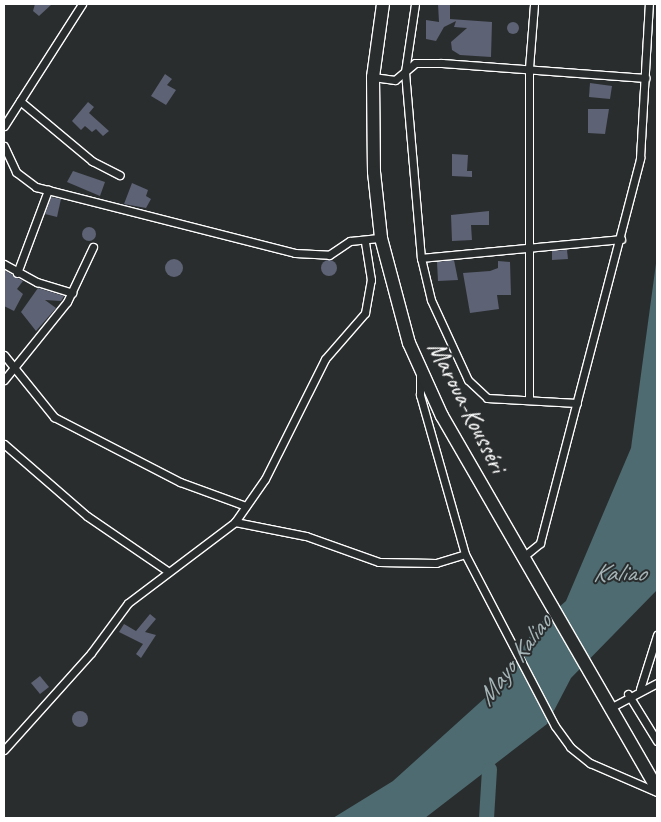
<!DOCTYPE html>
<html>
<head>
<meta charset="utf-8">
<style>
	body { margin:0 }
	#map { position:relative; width:661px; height:822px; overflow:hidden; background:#2a2d2e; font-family:Caveat,sans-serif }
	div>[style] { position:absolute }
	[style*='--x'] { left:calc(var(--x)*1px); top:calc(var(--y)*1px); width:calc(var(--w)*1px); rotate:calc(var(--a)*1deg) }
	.water>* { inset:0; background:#4d6b70 }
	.river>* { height:15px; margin:-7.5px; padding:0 7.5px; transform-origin:7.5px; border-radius:7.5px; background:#4d6b70 }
	.building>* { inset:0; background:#5d6274 }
	.round { border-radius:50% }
	.roads { filter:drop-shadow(1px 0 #fff) drop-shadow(-1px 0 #fff) drop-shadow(0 1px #fff) drop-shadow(0 -1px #fff) }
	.street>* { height:7px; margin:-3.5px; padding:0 3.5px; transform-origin:3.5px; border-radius:3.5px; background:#2a2d2e }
	.highway>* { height:12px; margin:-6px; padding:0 6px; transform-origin:6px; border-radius:6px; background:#2a2d2e }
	span { translate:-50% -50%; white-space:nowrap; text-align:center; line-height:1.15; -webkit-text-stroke:4px #2a2d2e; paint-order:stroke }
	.street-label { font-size:25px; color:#fff }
	.water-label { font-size:26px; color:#a6b5b8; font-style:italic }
	.frame { position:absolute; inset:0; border:5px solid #fff; pointer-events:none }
</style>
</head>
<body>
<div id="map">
	<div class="water">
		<div style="clip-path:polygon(657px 256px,657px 590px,571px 678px,547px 724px,425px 818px,333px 818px,393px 781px,497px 687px,536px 627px,566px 601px,631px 448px)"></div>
	</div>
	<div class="river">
		<div style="--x:486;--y:818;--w:49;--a:-86.5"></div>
	</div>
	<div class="building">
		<div style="clip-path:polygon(35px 4px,52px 4px,39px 16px,33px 11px)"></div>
		<div style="clip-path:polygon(438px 4px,450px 4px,450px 19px,492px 22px,491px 57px,460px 55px,452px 50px,451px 42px,467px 28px,454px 27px,456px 21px,444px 27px,436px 41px,426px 39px,426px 20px,439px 22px)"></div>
		<div class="round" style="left:507px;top:22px;width:12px;height:12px"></div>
		<div style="clip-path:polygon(165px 74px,172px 79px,167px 85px,176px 90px,166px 105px,151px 96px)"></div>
		<div style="clip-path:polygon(590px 83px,612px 86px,610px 99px,589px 97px)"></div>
		<div style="clip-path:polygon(88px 102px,94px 107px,89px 113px,109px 131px,103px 136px,96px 129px,92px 132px,85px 126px,81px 130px,72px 121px)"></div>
		<div style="clip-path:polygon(588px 109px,609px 109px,605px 134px,588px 133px)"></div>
		<div style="clip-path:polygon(452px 154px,468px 155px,467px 171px,472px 171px,472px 177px,452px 176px)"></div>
		<div style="clip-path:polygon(73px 171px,105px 182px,100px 196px,67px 182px)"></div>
		<div style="clip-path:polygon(132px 183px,148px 190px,146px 196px,151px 199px,146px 208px,124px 204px)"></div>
		<div style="clip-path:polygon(51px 197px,61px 199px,57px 217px,45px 214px)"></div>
		<div style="clip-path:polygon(489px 211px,489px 225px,471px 225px,472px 240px,452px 241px,451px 215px)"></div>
		<div class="round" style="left:82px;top:227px;width:14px;height:14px"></div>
		<div style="clip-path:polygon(567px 250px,568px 259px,552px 260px,552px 251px)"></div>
		<div class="round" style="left:165px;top:259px;width:18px;height:18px"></div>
		<div style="clip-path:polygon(454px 260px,458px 280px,438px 281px,437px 262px)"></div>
		<div class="round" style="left:321px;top:260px;width:16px;height:16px"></div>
		<div style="clip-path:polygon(498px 261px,510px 262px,511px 295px,497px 295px,499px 309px,470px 313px,463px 273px,490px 271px,498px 268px)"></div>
		<div style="clip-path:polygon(4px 270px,23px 281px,17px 289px,23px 294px,14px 311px,4px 306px)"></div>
		<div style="clip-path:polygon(38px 288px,64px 296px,61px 301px,45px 300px,56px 308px,36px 331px,21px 312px)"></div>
		<div style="clip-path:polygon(150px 614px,156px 619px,145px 632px,156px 635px,141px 658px,136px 654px,143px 644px,119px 632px,124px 624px,136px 631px)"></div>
		<div style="clip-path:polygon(40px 676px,49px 687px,40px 694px,31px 683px)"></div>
		<div class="round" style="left:72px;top:711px;width:16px;height:16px"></div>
	</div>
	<div class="roads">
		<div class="street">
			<div style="--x:415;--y:4;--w:69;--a:98.4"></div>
			<div style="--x:405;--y:72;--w:187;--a:85.1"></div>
			<div style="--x:421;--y:258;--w:43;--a:76.6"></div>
			<div style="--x:431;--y:300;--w:88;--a:65.2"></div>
			<div style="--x:468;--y:380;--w:26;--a:43"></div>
			<div style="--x:487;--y:398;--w:90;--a:3.2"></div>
			<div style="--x:373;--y:77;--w:22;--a:8"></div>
			<div style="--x:395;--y:80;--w:26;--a:-40"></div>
			<div style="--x:415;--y:63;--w:27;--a:0"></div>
			<div style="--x:442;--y:63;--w:204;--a:4.2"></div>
			<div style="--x:20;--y:101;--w:94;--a:39.8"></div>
			<div style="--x:92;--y:161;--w:31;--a:27"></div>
			<div style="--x:4;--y:126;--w:145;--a:-57.4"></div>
			<div style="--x:4;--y:146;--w:29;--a:65"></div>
			<div style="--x:16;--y:172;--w:25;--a:37"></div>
			<div style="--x:36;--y:187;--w:267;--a:14.3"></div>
			<div style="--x:295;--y:253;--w:34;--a:3"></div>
			<div style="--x:329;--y:255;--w:25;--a:-34"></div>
			<div style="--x:350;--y:241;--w:31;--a:-6"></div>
			<div style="--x:421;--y:258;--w:201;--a:-5.4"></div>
			<div style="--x:4;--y:264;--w:38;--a:29"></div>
			<div style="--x:37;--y:282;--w:37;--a:17"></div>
			<div style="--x:17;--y:273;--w:89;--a:-69.5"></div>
			<div style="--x:4;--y:355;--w:80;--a:51.1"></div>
			<div style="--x:54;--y:417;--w:142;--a:27.3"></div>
			<div style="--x:180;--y:482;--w:70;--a:20"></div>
			<div style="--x:420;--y:373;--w:22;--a:90"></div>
			<div style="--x:420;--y:395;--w:165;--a:74.2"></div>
			<div style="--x:465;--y:554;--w:194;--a:62.4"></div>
			<div style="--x:555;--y:726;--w:26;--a:54"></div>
			<div style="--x:570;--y:747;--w:26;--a:39"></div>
			<div style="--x:590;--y:763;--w:73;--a:23.4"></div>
			<div style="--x:4;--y:380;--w:100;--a:-51.1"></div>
			<div style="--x:67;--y:302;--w:61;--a:-64.7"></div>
			<div style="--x:529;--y:400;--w:332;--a:-90"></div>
			<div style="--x:529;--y:68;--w:64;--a:-85.5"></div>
			<div style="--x:4;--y:444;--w:110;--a:40.9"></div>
			<div style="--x:87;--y:516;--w:96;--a:34.4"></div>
			<div style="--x:235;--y:522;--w:52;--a:-55.1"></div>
			<div style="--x:265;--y:479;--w:134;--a:-63.4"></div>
			<div style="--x:325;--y:359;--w:61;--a:-49"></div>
			<div style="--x:365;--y:313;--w:34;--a:-80"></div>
			<div style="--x:371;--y:280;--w:39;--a:-99"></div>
			<div style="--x:523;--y:557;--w:22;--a:-39"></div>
			<div style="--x:540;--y:543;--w:398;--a:-75.4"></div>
			<div style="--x:640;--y:158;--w:154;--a:-86.7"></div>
			<div style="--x:640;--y:689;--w:57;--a:-72.5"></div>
			<div style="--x:628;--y:694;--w:55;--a:58.3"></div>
			<div style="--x:610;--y:708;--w:53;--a:-28"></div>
			<div style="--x:4;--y:750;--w:130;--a:-48.1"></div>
			<div style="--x:91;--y:653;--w:62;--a:-53.5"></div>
			<div style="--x:128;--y:603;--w:134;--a:-37.1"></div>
			<div style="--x:235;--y:522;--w:72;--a:11.2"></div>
			<div style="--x:306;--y:536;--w:77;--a:19.6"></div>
			<div style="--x:379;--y:562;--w:57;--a:1"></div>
			<div style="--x:436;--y:563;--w:30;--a:-17"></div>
		</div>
		<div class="highway">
			<div style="--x:383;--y:4;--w:74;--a:97.8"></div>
			<div style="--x:373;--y:77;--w:95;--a:89.4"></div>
			<div style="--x:374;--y:172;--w:66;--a:83.9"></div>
			<div style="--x:381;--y:238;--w:109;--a:75.1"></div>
			<div style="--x:409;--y:343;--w:80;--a:65.7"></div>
			<div style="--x:442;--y:416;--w:431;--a:60"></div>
		</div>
	</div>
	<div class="street-label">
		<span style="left:467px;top:407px;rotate:63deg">Maroua-Kousséri</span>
	</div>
	<div class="water-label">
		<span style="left:619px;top:573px">Kaliao</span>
		<span style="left:514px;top:660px;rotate:-53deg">Mayo Kaliao</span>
	</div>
	<div class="frame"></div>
</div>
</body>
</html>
